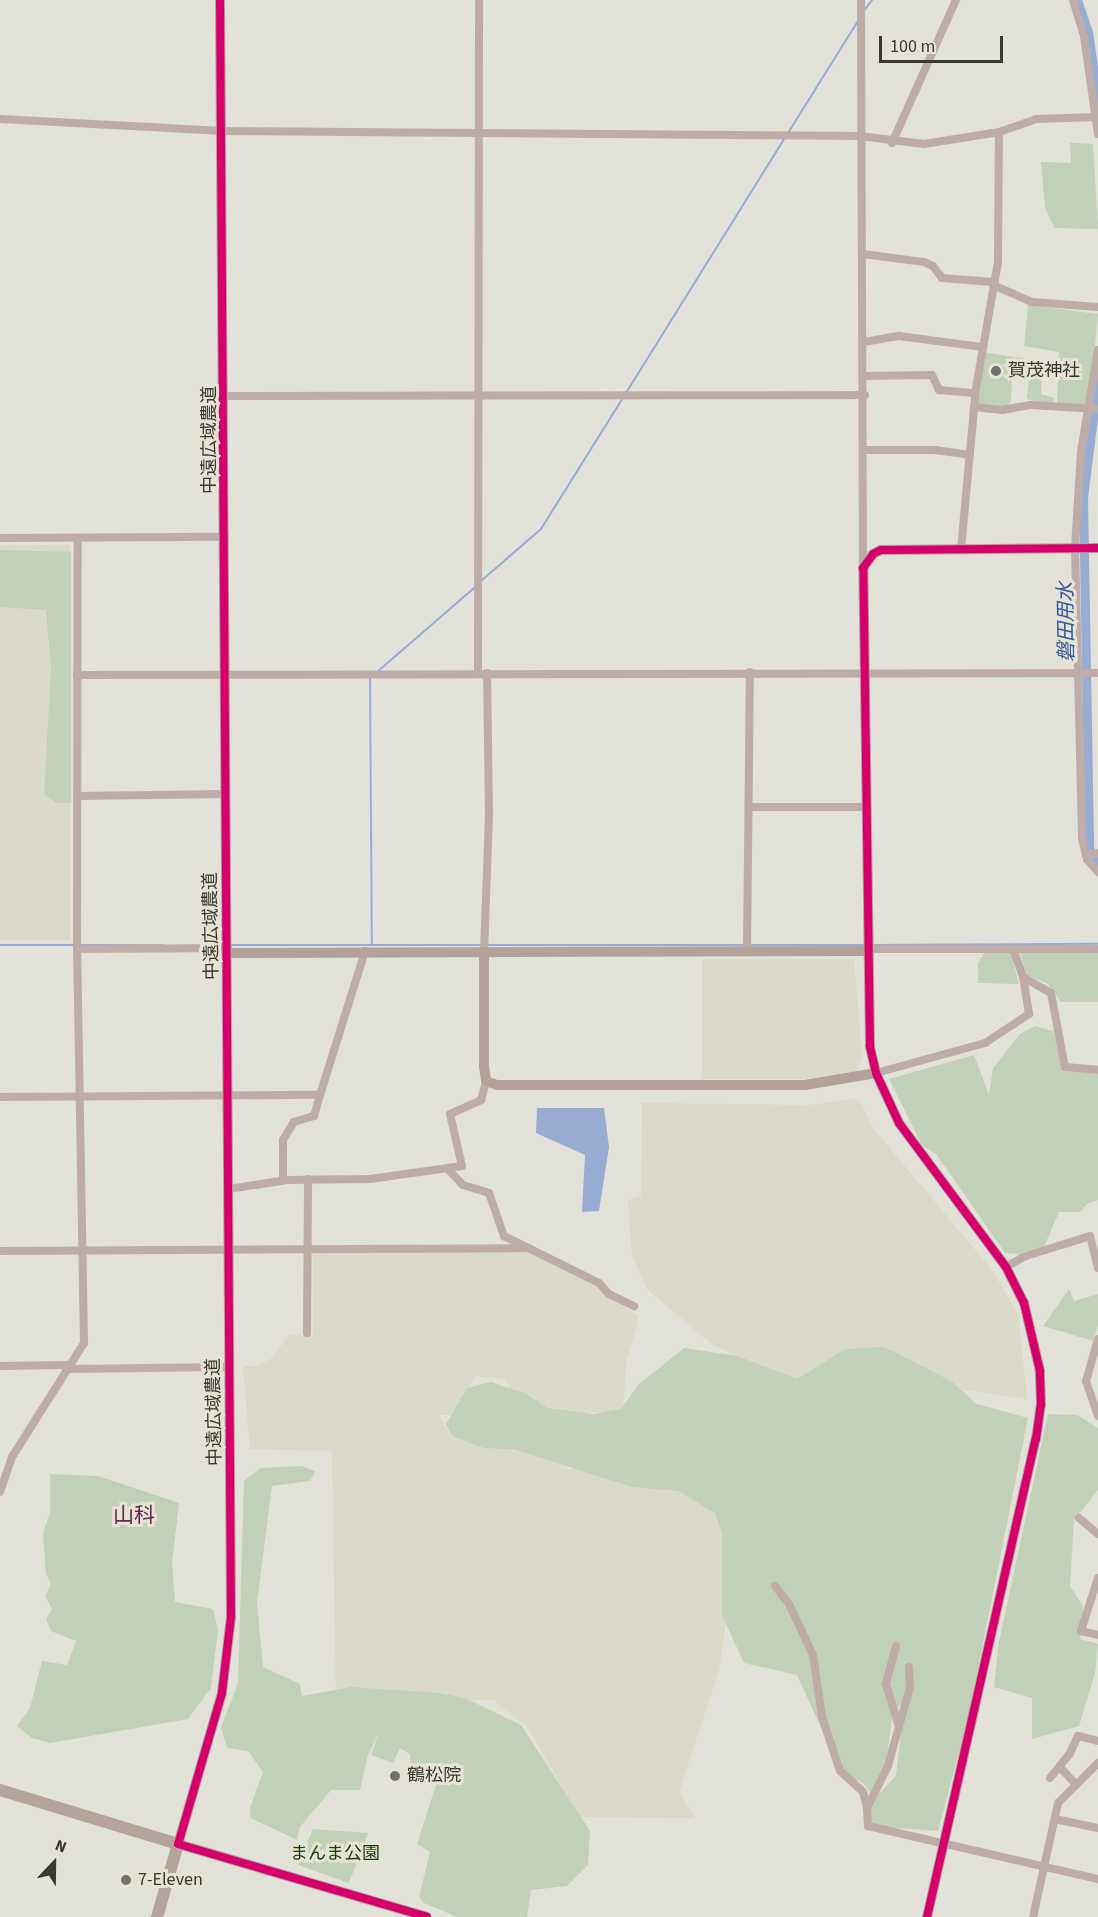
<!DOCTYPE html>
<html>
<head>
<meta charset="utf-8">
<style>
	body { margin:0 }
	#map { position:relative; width:1098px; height:1917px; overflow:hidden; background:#e2e1da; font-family:"Source Sans 3","Noto Sans JP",sans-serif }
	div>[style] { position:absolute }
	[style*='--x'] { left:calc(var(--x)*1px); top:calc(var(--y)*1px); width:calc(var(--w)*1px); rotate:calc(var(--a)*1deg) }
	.built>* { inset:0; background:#dbd9ca }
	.green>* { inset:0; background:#c2d0b7 }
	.water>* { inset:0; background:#98acd2 }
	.stream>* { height:2px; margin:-1px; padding:0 1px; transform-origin:1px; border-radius:1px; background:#98acd2 }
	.canal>* { height:9px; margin:-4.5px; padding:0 4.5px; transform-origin:4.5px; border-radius:4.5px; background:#98acd2 }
	.street>* { height:8px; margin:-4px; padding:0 4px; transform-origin:4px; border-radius:4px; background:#bdaca8 }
	.secondary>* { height:10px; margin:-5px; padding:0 5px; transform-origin:5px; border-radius:5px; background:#b4a19c }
	.primary>* { height:12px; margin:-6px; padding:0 6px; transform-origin:6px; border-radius:6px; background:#b5a39e }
	.cycleway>* { height:8px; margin:-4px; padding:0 4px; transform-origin:4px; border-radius:4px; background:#d6006c }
	.dots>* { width:16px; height:16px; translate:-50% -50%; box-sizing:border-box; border:3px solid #e6e3d6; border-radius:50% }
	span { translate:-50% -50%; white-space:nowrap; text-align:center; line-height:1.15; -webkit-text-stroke:6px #e6e3d6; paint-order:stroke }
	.poi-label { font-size:18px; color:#383732 }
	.left { translate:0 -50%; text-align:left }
	.street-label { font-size:18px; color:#383732 }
	.park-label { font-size:18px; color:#183b00 }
	.water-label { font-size:20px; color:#35549b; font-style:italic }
	.quarter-label { font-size:21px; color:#632850 }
	.north { position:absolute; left:24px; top:1833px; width:60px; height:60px; -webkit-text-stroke:4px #e6e3d6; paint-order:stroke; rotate:22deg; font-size:16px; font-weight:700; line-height:24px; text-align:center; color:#383732 }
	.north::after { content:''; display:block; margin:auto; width:21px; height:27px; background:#383732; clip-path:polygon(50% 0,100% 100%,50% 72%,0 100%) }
	.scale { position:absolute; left:879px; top:36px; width:124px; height:27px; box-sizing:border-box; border:3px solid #383732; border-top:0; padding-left:8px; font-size:18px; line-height:21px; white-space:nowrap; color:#383732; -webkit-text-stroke:4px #e6e3d6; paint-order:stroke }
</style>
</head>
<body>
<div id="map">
	<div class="built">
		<div style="clip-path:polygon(70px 545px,70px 940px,0 940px,0 546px)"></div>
		<div style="clip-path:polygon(702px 959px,854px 959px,862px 1057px,857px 1071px,808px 1079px,702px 1079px)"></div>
		<div style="clip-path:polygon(855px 1099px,862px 1104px,872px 1127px,992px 1270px,1018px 1314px,1027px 1399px,960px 1389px,884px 1347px,838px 1354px,797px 1379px,714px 1346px,647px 1289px,632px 1256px,628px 1200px,641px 1196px,642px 1103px,809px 1105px)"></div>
		<div style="clip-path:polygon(529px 1248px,596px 1285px,639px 1317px,626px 1362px,623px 1411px,525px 1416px,505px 1379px,475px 1376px,454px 1415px,438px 1415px,452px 1437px,518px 1442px,568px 1469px,661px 1472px,750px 1460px,719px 1670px,679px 1792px,695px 1818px,579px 1817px,528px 1728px,493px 1700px,336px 1702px,332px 1451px,250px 1449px,243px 1366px,258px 1366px,272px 1358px,289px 1335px,313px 1335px,313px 1250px)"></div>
	</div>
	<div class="green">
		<div style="clip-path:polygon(1070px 143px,1093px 144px,1098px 229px,1054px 228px,1045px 207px,1041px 162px,1071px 163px)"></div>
		<div style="clip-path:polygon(1028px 305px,1098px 314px,1089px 408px,1057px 406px,1059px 352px,1024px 346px)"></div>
		<div style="clip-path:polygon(982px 352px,1026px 359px,1042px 375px,1041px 394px,1054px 398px,1053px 406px,1027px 399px,1029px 380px,1022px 373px,1012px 376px,1011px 401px,1005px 410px,974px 407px)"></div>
		<div style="clip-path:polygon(0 550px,71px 552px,71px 803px,57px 803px,44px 794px,51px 668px,46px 610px,0 607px)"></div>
		<div style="clip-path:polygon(985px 952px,1011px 953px,1019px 984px,978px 983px,978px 963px)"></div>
		<div style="clip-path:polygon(1020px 953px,1098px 953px,1098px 1002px,1061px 1002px,1048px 984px,1027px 975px)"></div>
		<div style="clip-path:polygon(1035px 1026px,1053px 1031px,1067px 1071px,1098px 1070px,1098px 1200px,1087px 1204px,1080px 1212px,1059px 1212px,1044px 1247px,1017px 1254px,1005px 1253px,937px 1155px,922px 1145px,889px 1079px,974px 1055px,989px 1095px,993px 1068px,1020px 1034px)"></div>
		<div style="clip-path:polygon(1069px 1289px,1074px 1301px,1098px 1294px,1098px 1326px,1093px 1341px,1043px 1326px)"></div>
		<div style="clip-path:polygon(884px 1347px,951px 1381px,977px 1404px,1028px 1418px,968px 1718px,938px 1831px,868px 1826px,871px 1802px,896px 1776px,905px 1701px,893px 1711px,885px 1773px,874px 1796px,863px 1783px,842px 1774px,797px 1675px,744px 1663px,722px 1615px,722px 1533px,715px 1513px,678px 1491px,632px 1487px,513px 1449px,484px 1448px,452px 1436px,446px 1424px,467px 1388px,491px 1382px,525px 1393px,547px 1408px,593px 1414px,621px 1409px,638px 1385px,684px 1348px,738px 1356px,797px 1379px,845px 1349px)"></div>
		<div style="clip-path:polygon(1048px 1414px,1077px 1415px,1098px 1428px,1098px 1490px,1074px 1520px,1070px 1586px,1083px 1606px,1080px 1639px,1098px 1644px,1095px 1673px,1079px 1726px,1032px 1739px,1032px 1698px,994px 1687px,999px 1642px)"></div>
		<div style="clip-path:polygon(301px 1466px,315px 1471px,310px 1481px,272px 1486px,257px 1602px,263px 1667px,300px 1684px,302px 1696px,351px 1687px,440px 1693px,465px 1698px,521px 1725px,590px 1831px,588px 1865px,567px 1886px,531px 1890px,527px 1917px,457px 1917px,424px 1903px,419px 1897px,430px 1852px,417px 1844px,436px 1785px,411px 1773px,410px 1754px,400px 1748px,393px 1763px,371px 1755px,379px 1732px,368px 1755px,360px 1790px,331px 1790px,300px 1827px,297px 1840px,251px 1818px,250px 1808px,263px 1772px,248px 1751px,227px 1748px,221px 1728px,238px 1683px,244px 1481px,261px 1468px)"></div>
		<div style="clip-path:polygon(50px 1474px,98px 1476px,179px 1503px,172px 1562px,175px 1602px,213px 1609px,218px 1630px,211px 1688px,188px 1719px,50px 1743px,32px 1738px,17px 1726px,30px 1708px,42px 1661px,67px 1665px,76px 1641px,51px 1631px,46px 1619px,52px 1609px,45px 1596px,51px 1584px,46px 1574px,43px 1533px,50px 1513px)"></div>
		<div style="clip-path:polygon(313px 1829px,368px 1833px,349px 1883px,298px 1865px)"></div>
	</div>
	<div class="water">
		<div style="clip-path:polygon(537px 1108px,604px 1108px,609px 1147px,599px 1211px,582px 1212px,585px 1155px,536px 1133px)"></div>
	</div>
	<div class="stream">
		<div style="--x:864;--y:11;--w:14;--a:-54"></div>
		<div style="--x:788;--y:133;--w:132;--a:-58"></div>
		<div style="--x:626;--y:393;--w:301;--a:-58.1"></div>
		<div style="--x:481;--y:581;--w:79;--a:-40.9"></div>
		<div style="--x:541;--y:529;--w:155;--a:-58"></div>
		<div style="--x:377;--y:672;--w:130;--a:-40.9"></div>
		<div style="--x:370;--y:678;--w:266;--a:89.6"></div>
		<div style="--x:0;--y:945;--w:162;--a:0"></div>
		<div style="--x:231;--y:945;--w:513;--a:0"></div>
		<div style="--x:750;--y:945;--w:114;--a:0"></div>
		<div style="--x:873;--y:945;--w:225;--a:-0.3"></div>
	</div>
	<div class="canal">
		<div style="--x:1077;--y:0;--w:34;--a:71"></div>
		<div style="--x:1088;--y:32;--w:69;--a:81.6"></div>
		<div style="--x:1098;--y:377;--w:122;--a:97.1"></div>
		<div style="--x:1083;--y:498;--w:350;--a:89"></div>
		<div style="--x:1089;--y:848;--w:18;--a:61"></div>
	</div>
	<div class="street">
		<div style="--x:861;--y:0;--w:568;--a:89.8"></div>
		<div style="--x:1073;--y:0;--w:38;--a:73"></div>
		<div style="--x:1084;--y:36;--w:99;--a:81.9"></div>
		<div style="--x:0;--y:119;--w:219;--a:3.1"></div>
		<div style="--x:219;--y:131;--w:641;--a:0.45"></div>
		<div style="--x:860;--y:136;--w:64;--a:7.1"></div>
		<div style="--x:924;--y:144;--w:76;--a:-9.1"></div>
		<div style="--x:999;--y:132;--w:39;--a:-19"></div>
		<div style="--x:1036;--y:119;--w:62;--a:-1.8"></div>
		<div style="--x:892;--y:143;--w:157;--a:-65.9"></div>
		<div style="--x:863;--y:254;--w:62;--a:7.5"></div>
		<div style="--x:924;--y:262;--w:10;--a:24"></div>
		<div style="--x:933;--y:266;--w:15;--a:53"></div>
		<div style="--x:942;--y:278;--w:51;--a:4.5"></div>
		<div style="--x:993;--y:285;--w:43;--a:23.6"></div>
		<div style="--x:1032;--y:302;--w:66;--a:4.3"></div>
		<div style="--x:864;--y:342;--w:36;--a:-10"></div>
		<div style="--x:899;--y:336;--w:85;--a:7.5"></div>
		<div style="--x:1098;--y:350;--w:103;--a:99.5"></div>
		<div style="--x:1081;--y:452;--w:96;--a:93.6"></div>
		<div style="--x:1075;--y:548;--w:291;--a:88.6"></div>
		<div style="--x:1082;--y:839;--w:21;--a:76"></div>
		<div style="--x:1087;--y:859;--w:17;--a:50"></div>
		<div style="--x:864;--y:376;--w:68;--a:-0.8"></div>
		<div style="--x:932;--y:375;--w:17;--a:65"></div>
		<div style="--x:939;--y:390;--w:36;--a:5"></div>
		<div style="--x:225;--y:396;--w:640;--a:-0.09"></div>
		<div style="--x:974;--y:407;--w:28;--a:6"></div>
		<div style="--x:1002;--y:410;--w:28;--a:-10"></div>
		<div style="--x:1030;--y:405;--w:68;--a:3.4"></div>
		<div style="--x:865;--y:450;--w:70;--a:0"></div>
		<div style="--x:935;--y:450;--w:35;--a:8"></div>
		<div style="--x:0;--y:538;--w:225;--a:-0.3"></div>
		<div style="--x:961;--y:549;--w:162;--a:-84.7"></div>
		<div style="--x:976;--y:388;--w:128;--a:-80.1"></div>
		<div style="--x:998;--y:262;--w:130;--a:-89.6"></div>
		<div style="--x:478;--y:673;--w:673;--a:-89.91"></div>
		<div style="--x:77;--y:675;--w:1021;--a:-0.11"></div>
		<div style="--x:78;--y:796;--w:148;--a:-0.8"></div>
		<div style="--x:749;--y:807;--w:117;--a:0"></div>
		<div style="--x:1086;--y:855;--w:12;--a:-9"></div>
		<div style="--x:77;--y:949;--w:151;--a:-0.4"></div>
		<div style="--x:867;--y:949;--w:231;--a:0"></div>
		<div style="--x:1013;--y:949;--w:30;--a:70"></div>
		<div style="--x:1023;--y:977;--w:32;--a:30"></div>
		<div style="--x:1051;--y:993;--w:75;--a:79.3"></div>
		<div style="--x:1065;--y:1067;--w:33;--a:5"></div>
		<div style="--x:747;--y:950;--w:278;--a:-89.4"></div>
		<div style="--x:484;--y:952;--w:139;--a:-87.9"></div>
		<div style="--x:489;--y:813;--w:140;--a:-90.8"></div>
		<div style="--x:876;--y:1073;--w:113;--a:-15.4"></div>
		<div style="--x:985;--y:1043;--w:53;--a:-33.4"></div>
		<div style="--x:1029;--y:1014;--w:37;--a:-99"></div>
		<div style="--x:0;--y:1097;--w:320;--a:-0.4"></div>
		<div style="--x:320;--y:1095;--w:151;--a:-72.6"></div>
		<div style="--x:447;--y:1168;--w:23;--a:47"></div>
		<div style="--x:463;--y:1185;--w:27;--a:17"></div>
		<div style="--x:489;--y:1193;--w:46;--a:70.8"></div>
		<div style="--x:504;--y:1236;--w:106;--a:26.3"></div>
		<div style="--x:599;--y:1283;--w:15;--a:48"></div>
		<div style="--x:609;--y:1294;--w:28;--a:26"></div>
		<div style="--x:283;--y:1180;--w:40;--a:-90"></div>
		<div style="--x:283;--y:1140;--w:21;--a:-59"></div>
		<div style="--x:294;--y:1122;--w:21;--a:-17"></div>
		<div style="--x:314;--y:1116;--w:22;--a:-74"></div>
		<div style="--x:229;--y:1189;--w:59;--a:-8.8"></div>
		<div style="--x:287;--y:1180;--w:83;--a:-0.7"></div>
		<div style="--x:370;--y:1179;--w:93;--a:-8"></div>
		<div style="--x:462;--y:1166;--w:53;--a:-103"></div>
		<div style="--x:450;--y:1114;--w:34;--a:-24"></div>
		<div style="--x:481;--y:1100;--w:20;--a:-75"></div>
		<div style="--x:0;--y:1251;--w:529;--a:-0.32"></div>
		<div style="--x:1006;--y:1267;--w:20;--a:-30"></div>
		<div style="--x:1023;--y:1257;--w:70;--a:-17.4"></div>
		<div style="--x:1090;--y:1236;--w:33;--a:76"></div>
		<div style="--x:307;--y:1333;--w:154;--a:-89.6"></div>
		<div style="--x:1098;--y:1339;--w:44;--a:105.9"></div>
		<div style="--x:1086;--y:1381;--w:37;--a:71"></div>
		<div style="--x:0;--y:1366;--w:69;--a:-0.8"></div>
		<div style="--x:66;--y:1369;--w:163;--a:-0.7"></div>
		<div style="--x:0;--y:1492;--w:37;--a:-71"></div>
		<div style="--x:12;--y:1457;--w:135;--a:-57.7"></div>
		<div style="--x:84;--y:1343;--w:394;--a:-91"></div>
		<div style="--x:77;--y:949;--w:411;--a:-89.9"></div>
		<div style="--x:1079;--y:1518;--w:25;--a:40"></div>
		<div style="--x:1098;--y:1578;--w:56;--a:107.8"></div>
		<div style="--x:1081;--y:1631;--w:17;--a:13"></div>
		<div style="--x:775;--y:1586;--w:23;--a:52"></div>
		<div style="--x:789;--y:1604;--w:56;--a:64.8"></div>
		<div style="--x:813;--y:1655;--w:63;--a:81.7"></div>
		<div style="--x:822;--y:1717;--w:57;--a:71.6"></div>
		<div style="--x:840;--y:1771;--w:31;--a:42"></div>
		<div style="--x:863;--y:1792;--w:16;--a:76"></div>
		<div style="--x:896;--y:1646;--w:39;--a:105"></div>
		<div style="--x:886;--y:1684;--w:45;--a:73.2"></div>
		<div style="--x:909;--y:1667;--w:20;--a:87"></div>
		<div style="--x:910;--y:1687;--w:82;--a:105.6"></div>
		<div style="--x:888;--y:1766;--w:47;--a:116.6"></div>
		<div style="--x:867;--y:1808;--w:18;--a:87"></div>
		<div style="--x:868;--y:1826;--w:236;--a:13"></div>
		<div style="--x:1060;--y:1767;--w:24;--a:48"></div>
		<div style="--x:1050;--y:1778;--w:32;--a:-51"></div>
		<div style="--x:1070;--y:1753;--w:19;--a:-65"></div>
		<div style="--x:1078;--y:1736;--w:21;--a:14"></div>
		<div style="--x:1055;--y:1819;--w:44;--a:11.8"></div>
		<div style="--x:1033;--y:1917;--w:117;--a:-77.6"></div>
		<div style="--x:1058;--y:1803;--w:57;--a:-45"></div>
	</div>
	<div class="secondary">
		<div style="--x:220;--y:0;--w:1617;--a:89.61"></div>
		<div style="--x:231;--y:1617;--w:77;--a:96.8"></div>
		<div style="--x:222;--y:1693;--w:157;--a:106.2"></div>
		<div style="--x:178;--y:1844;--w:259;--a:16.3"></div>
		<div style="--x:484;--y:952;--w:114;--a:90"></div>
		<div style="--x:484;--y:1066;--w:15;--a:82"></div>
		<div style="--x:486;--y:1081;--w:12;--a:20"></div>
		<div style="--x:497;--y:1085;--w:308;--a:0"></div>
		<div style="--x:805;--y:1085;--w:72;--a:-9.6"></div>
		<div style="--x:228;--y:953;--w:639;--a:-0.18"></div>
		<div style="--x:927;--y:1917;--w:490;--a:-77.2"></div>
		<div style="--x:1036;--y:1439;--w:34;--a:-82"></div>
		<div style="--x:1041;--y:1405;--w:34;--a:-92"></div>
		<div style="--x:1040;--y:1371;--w:70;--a:-103.2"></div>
		<div style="--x:1024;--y:1303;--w:40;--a:-116.6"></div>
		<div style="--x:1006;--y:1267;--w:179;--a:-126.6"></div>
		<div style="--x:899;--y:1123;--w:55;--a:-114.7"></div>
		<div style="--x:876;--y:1073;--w:28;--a:-103"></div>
		<div style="--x:870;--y:1046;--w:478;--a:-90.8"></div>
		<div style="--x:863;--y:568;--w:17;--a:-54"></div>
		<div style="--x:873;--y:554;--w:9;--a:-27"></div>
		<div style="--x:881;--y:550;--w:217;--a:-0.5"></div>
	</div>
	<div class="primary">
		<div style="--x:0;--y:1790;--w:186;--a:16.9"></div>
		<div style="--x:178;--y:1844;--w:76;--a:106"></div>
	</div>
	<div class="cycleway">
		<div style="--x:220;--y:0;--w:1617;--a:89.61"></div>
		<div style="--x:231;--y:1617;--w:77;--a:96.8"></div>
		<div style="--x:222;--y:1693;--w:157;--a:106.2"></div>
		<div style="--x:178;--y:1844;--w:259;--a:16.3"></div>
		<div style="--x:927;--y:1917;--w:490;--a:-77.2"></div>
		<div style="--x:1036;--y:1439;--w:34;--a:-82"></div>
		<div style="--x:1041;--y:1405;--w:34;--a:-92"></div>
		<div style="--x:1040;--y:1371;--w:70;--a:-103.2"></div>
		<div style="--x:1024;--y:1303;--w:40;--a:-116.6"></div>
		<div style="--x:1006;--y:1267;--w:179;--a:-126.6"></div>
		<div style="--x:899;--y:1123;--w:55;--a:-114.7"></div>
		<div style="--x:876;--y:1073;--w:28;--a:-103"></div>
		<div style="--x:870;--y:1046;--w:478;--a:-90.8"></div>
		<div style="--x:863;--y:568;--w:17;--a:-54"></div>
		<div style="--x:873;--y:554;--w:9;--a:-27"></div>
		<div style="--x:881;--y:550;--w:217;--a:-0.5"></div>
	</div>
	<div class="dots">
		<div style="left:996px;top:371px;background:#74726d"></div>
		<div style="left:395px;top:1776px;background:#74726d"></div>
		<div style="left:126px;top:1880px;background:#74726d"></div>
	</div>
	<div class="poi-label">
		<span class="left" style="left:1008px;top:371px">賀茂神社</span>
		<span class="left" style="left:407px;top:1776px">鶴松院</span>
		<span class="left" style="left:138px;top:1880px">7-Eleven</span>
	</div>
	<div class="street-label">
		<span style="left:210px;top:440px;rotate:-90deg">中遠広域農道</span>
		<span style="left:212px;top:926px;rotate:-91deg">中遠広域農道</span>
		<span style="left:215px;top:1412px;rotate:-91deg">中遠広域農道</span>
	</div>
	<div class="park-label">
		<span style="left:335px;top:1854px">まんま公園</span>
	</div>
	<div class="water-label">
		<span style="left:1067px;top:622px;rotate:-91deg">磐田用水</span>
	</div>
	<div class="quarter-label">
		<span style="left:134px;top:1515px">山科</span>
	</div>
	<div class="north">N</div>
	<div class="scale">100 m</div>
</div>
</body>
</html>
